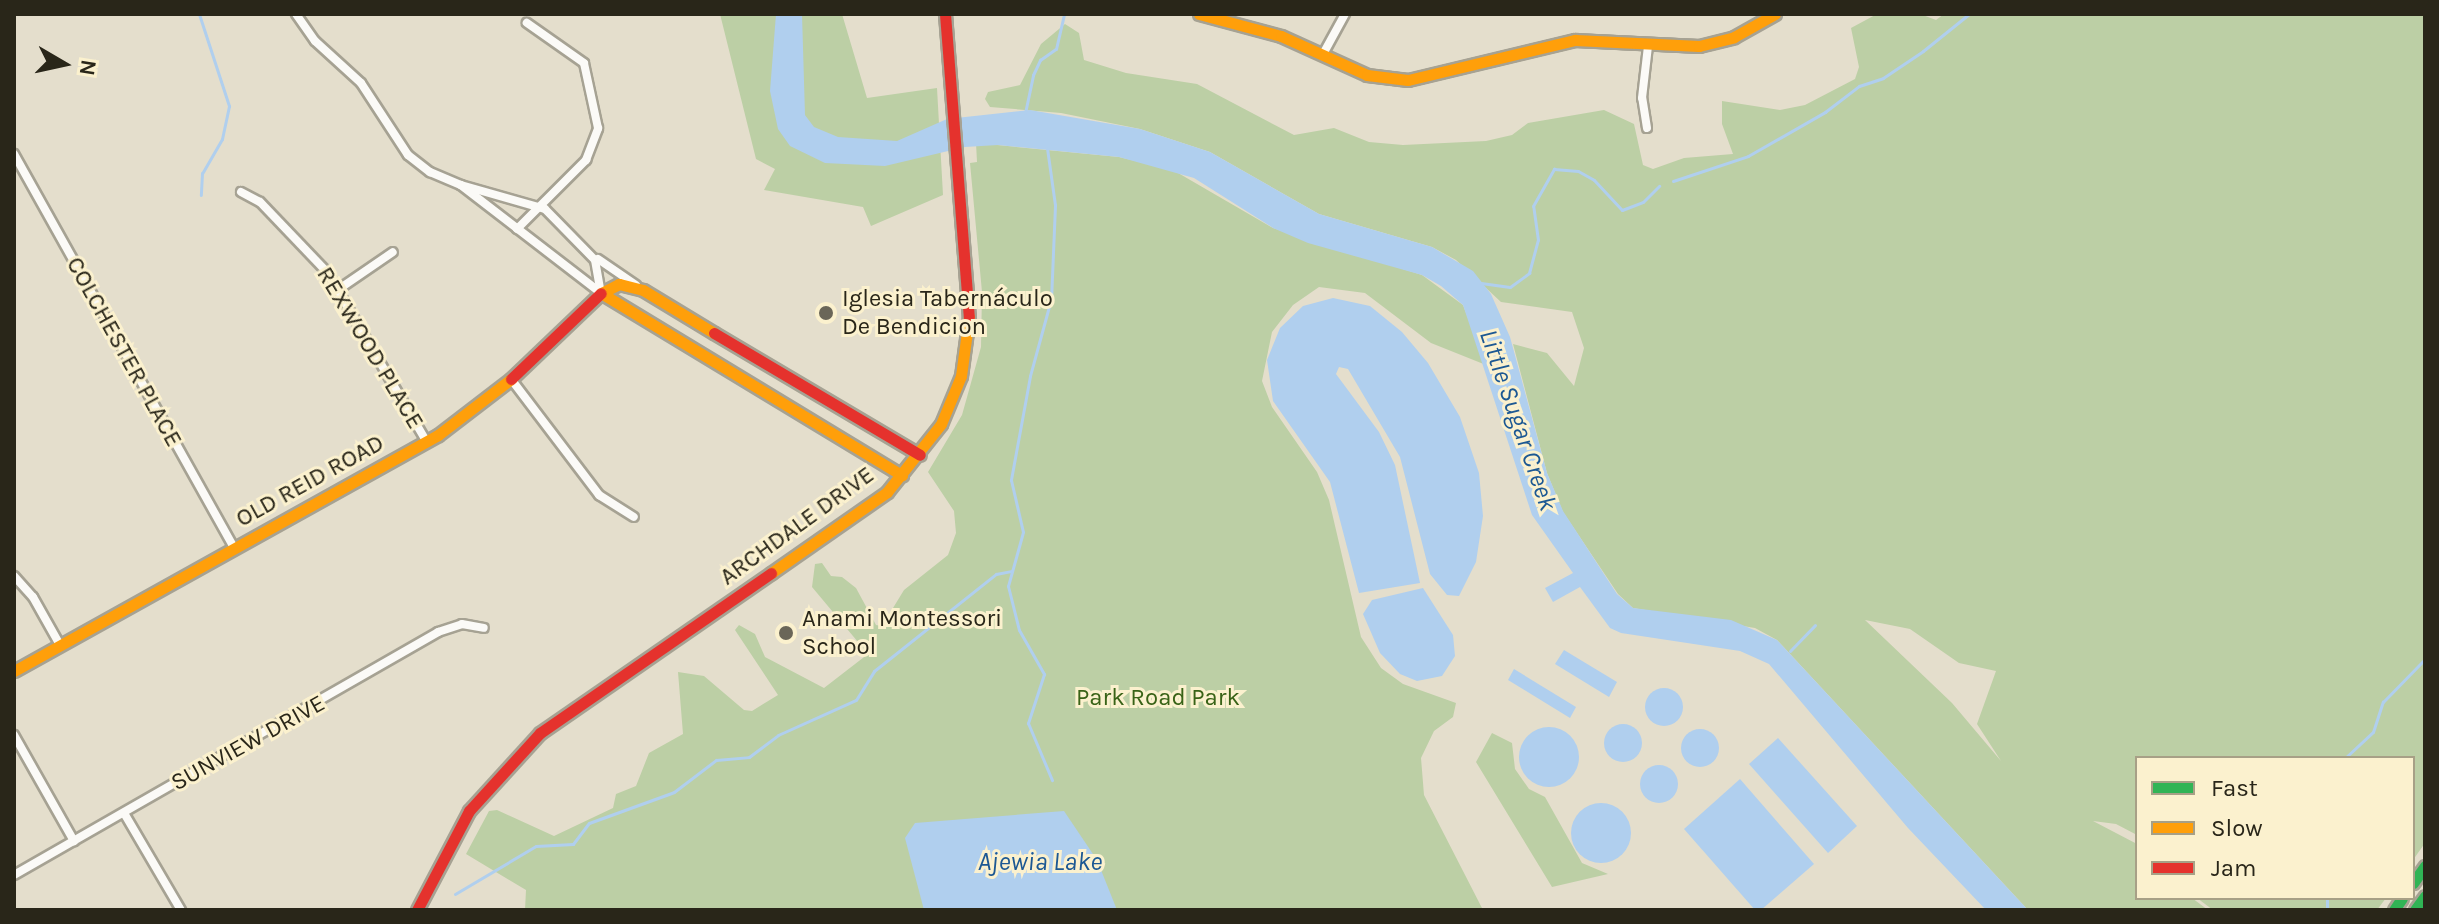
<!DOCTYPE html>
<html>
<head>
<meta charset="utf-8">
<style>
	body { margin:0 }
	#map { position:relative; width:2439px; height:924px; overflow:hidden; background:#e4decc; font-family:Karla,sans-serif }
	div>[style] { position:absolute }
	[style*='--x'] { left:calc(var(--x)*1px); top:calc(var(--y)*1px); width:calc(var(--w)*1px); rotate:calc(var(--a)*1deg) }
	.green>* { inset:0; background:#bccfa5 }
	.water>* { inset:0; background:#b0cfee }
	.round { border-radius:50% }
	.stream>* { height:3px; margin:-1.5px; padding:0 1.5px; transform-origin:1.5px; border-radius:1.5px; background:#b0cfee }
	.roads { filter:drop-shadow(2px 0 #a6a293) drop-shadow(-2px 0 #a6a293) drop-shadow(0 2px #a6a293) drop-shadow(0 -2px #a6a293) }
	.street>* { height:8px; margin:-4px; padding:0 4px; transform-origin:4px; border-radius:4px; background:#fbfaf7 }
	.fast>* { height:11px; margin:-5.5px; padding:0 5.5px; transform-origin:5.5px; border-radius:5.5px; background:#30b455 }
	.slow>* { height:11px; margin:-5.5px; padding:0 5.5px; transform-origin:5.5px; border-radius:5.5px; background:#ff9f0a }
	.jam>* { height:11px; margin:-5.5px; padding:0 5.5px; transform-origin:5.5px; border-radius:5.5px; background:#e5322d }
	.dots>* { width:22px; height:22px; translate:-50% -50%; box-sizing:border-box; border:4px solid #fbf1ce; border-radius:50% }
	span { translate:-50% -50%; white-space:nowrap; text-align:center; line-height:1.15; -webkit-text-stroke:6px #fbf1ce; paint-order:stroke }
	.poi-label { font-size:24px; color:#292619 }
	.left { translate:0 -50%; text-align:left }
	.street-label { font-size:24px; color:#292619 }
	.park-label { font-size:24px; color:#396317 }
	.water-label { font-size:26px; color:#1c5893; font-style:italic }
	.frame { position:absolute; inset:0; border:16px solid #292619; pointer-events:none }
	.legend { position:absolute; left:2135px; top:756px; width:280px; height:144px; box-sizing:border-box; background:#fbf1ce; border:2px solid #a7a086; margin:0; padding:10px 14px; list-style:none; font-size:24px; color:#292619 }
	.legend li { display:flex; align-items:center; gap:16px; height:40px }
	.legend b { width:40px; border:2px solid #a7a086 }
	.north { position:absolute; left:24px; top:24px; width:80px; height:80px; -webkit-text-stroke:6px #fbf1ce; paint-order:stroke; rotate:99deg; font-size:22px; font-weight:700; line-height:32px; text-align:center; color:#292619 }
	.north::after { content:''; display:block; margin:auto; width:28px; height:36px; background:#292619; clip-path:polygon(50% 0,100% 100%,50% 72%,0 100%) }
</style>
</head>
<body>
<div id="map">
	<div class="green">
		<div style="clip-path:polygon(720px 14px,842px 14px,867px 98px,937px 88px,943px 195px,871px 226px,863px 207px,764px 190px,775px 169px,756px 159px)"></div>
		<div style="clip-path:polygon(evenodd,1877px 14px,1920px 14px,1936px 20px,1944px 14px,2425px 14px,2425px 843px,2413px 860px,2413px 758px,2137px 758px,2137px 835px,2116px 824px,2093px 821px,2137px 844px,2137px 898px,2192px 898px,2208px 910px,2028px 910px,1777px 640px,1755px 628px,1633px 608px,1618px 594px,1563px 512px,1547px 473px,1513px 344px,1547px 353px,1574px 386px,1584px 348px,1572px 312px,1501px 302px,1456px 260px,1432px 247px,1319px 214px,1210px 152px,1140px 129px,1061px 113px,990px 107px,985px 99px,988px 92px,1020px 85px,1041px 44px,1065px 24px,1079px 33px,1084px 60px,1126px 73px,1197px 84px,1294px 135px,1334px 128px,1369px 142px,1403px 145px,1486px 141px,1512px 135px,1528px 123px,1604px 110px,1634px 124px,1643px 165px,1653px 169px,1684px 158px,1733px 154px,1722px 124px,1722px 101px,1780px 110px,1805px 105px,1855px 79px,1859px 67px,1851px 28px,1877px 14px,1865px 620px,1910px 629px,1959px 663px,1996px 671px,1977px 724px,2001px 761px,1952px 703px,1865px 620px)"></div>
		<div style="clip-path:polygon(976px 143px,1119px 157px,1173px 170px,1273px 228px,1422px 275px,1463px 305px,1486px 365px,1431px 343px,1365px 293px,1319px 287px,1293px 305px,1272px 332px,1262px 381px,1272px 407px,1317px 472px,1329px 500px,1361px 637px,1381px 668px,1403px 684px,1456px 703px,1453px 717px,1434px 731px,1421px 758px,1424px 795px,1483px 910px,525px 910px,526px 890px,466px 854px,489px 811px,497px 810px,554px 836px,613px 808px,616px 794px,636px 786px,649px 753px,683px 734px,678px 672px,704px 676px,744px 710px,752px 711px,778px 695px,735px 630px,739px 625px,755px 634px,765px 657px,824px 688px,868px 654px,812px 587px,815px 564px,822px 563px,831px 576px,842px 577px,856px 588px,876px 625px,882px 626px,904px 590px,948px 555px,956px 533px,954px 511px,928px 472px,962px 415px,981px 347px,982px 292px,970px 163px,977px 162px)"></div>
		<div style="clip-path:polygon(1492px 733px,1512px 743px,1515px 769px,1529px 789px,1545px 797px,1582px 863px,1608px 874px,1552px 887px,1476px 762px)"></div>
		<div style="clip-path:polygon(2197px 898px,2386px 898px,2377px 910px,2213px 910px)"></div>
	</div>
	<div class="water">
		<div style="clip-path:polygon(776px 14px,802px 14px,805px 115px,814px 127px,838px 137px,897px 141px,947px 119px,1030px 110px,1140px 129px,1210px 152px,1319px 214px,1432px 247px,1473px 271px,1491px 294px,1510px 337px,1547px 473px,1563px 511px,1617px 594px,1633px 608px,1731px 620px,1777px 640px,2028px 910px,1986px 910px,1908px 828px,1769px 664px,1740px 651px,1621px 633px,1610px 628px,1580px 587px,1553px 602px,1545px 588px,1573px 573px,1532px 515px,1463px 305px,1441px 286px,1422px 275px,1308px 243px,1273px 228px,1194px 178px,1119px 157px,998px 145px,965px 147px,885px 166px,825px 163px,790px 146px,778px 129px,770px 91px)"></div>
		<div style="clip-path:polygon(1333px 298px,1370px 306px,1402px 332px,1428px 363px,1460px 417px,1479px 473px,1483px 516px,1476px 562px,1459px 596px,1447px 595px,1430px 574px,1400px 457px,1348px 369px,1339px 367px,1336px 374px,1379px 432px,1395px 465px,1420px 583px,1359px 593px,1330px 482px,1273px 401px,1267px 360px,1280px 328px,1303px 306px)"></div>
		<div style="clip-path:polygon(1423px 588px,1453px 635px,1455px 656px,1442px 676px,1417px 681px,1400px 674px,1380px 653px,1363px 614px,1372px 600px)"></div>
		<div style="clip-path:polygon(1564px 650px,1617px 682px,1609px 697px,1555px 664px)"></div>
		<div style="clip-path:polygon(1514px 669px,1576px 707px,1570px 718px,1508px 680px)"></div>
		<div class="round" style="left:1645px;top:688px;width:38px;height:38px"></div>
		<div class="round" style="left:1604px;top:724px;width:38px;height:38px"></div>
		<div class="round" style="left:1519px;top:727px;width:60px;height:60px"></div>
		<div class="round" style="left:1681px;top:729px;width:38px;height:38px"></div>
		<div style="clip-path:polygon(1778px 738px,1857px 826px,1828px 853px,1749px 764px)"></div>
		<div class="round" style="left:1640px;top:765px;width:38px;height:38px"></div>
		<div style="clip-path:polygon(1740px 779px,1814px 864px,1761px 910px,1755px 910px,1684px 829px)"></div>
		<div class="round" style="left:1571px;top:803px;width:60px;height:60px"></div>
		<div style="clip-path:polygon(1064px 811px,1097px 860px,1117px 910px,924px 910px,905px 838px,915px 823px)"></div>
	</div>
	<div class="stream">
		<div style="--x:199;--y:14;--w:97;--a:71.9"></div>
		<div style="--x:229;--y:106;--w:34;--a:102"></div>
		<div style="--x:222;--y:139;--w:39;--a:120"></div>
		<div style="--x:202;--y:173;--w:22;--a:93"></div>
		<div style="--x:1025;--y:113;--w:39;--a:-78"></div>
		<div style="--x:1033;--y:75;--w:17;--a:-65"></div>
		<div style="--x:1040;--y:60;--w:19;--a:-35"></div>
		<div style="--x:1056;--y:49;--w:36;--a:-77"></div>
		<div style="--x:1047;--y:148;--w:58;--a:82"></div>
		<div style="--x:1055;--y:205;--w:94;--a:92.4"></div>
		<div style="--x:1051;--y:299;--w:80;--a:105.3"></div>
		<div style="--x:1030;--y:376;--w:106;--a:100.4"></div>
		<div style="--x:1011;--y:480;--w:53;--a:77"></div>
		<div style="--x:1023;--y:532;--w:56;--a:105.5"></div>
		<div style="--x:1008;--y:586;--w:45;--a:76"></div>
		<div style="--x:1019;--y:630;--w:51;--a:60.4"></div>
		<div style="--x:1044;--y:674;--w:52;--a:108.1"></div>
		<div style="--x:1028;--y:723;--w:62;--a:67.2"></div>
		<div style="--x:1673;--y:181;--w:79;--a:-18.4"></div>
		<div style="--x:1748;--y:156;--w:89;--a:-29.7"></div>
		<div style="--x:1825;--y:112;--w:43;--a:-37.4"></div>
		<div style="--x:1859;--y:86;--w:25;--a:-18"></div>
		<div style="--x:1883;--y:78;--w:48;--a:-34"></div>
		<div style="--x:1923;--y:51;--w:59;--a:-38.8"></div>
		<div style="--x:1481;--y:283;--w:29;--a:8"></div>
		<div style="--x:1510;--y:287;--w:24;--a:-36"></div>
		<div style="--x:1529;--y:273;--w:34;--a:-75"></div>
		<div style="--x:1538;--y:240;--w:34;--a:-98"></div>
		<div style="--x:1533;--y:206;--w:43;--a:-60.4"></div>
		<div style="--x:1554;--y:169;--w:24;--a:5"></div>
		<div style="--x:1578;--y:171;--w:18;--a:29"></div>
		<div style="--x:1594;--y:180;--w:41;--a:47"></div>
		<div style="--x:1622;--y:210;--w:22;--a:-21"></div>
		<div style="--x:1643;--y:202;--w:23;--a:-45"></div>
		<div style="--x:1790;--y:651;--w:36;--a:-46"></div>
		<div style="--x:2345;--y:758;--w:38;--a:-43"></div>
		<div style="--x:2373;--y:732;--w:32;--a:-72"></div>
		<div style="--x:2383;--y:702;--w:60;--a:-45.7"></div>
		<div style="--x:455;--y:894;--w:94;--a:-30.7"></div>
		<div style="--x:536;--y:846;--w:37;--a:-3"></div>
		<div style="--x:573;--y:844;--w:26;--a:-53"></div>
		<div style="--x:589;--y:823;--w:90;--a:-20"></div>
		<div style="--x:674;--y:792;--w:53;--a:-37.3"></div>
		<div style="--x:716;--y:760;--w:33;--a:-5"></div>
		<div style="--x:749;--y:757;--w:36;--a:-37"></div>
		<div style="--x:778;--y:735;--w:85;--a:-24.2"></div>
		<div style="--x:856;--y:700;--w:34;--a:-58"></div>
		<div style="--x:874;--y:671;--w:156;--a:-38.5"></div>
		<div style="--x:996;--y:574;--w:15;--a:-11"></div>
		<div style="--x:2327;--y:910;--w:12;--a:-90"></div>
	</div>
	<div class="roads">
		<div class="street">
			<div style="--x:296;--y:14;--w:33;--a:55"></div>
			<div style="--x:315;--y:41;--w:62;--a:42.4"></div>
			<div style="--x:361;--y:83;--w:86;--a:56.9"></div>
			<div style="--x:408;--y:155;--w:28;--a:38"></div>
			<div style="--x:430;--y:172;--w:34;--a:23"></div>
			<div style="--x:1322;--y:56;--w:48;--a:-61.3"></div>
			<div style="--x:1647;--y:128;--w:30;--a:-99"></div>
			<div style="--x:1642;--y:98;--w:52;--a:-83.4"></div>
			<div style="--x:14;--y:154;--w:453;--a:60.8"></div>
			<div style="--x:461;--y:185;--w:87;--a:15.9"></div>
			<div style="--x:545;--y:209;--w:71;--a:45.6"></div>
			<div style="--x:595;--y:260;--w:34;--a:80"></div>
			<div style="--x:601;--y:293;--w:177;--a:-142.4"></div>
			<div style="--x:241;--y:192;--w:21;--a:28"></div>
			<div style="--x:260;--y:202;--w:97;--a:46.3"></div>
			<div style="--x:327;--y:272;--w:196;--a:59.6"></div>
			<div style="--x:517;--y:229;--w:98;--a:-45"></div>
			<div style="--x:586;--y:160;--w:34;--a:-69"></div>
			<div style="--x:598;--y:128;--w:66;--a:-102.2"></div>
			<div style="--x:584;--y:63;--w:70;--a:-144.9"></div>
			<div style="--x:598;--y:259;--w:46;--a:34.4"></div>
			<div style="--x:339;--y:289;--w:65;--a:-34.4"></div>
			<div style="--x:511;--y:379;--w:146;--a:52.8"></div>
			<div style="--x:599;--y:495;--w:41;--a:32.2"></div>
			<div style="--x:14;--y:576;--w:28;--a:48"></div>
			<div style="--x:33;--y:597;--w:55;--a:60.6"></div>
			<div style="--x:14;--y:735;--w:122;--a:60.5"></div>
			<div style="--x:124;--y:813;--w:113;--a:59.6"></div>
			<div style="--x:14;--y:875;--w:489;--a:-29.8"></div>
			<div style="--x:438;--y:632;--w:25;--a:-18"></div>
			<div style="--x:462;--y:624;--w:22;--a:10"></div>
		</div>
		<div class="fast">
			<div style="--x:2413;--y:883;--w:21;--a:-55"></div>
			<div style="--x:2394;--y:910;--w:14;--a:-56"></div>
			<div style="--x:2415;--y:910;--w:17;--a:-54"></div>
		</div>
		<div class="slow">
			<div style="--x:1199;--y:14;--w:85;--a:15"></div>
			<div style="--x:1281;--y:36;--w:94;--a:24.4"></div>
			<div style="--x:1367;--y:75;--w:41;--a:7"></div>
			<div style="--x:1408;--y:80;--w:172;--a:-13.5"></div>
			<div style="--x:1575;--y:40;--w:124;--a:2.8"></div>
			<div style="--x:1699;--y:46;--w:36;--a:-14"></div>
			<div style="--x:1734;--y:37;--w:47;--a:-29.3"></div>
			<div style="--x:714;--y:333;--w:83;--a:-148.8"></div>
			<div style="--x:643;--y:290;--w:25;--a:-166"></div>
			<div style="--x:619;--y:284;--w:20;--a:153"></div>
			<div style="--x:601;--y:293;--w:352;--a:31.2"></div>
			<div style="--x:771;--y:573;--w:141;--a:-34.9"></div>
			<div style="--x:887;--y:492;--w:87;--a:-51.5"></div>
			<div style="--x:941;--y:424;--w:52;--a:-67.4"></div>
			<div style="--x:961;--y:376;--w:60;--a:-82.3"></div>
			<div style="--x:14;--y:671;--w:485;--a:-29.1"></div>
			<div style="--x:438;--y:435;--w:92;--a:-37.5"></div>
		</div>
		<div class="jam">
			<div style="--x:945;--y:14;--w:304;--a:85.5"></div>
			<div style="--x:714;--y:333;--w:239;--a:30.6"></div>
			<div style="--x:511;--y:379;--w:124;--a:-43.7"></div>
			<div style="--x:417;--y:910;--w:112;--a:-62.3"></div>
			<div style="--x:469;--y:811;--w:105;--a:-47.7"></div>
			<div style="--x:540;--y:733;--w:281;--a:-34.7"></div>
		</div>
	</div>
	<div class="dots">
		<div style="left:826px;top:313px;background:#6a6658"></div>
		<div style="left:786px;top:633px;background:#6a6658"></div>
	</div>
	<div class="poi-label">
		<span class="left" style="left:842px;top:313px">Iglesia Tabernáculo<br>De Bendicion</span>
		<span class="left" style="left:802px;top:633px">Anami Montessori<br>School</span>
	</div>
	<div class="street-label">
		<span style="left:370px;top:348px;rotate:59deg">REXWOOD PLACE</span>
		<span style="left:124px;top:352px;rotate:61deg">COLCHESTER PLACE</span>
		<span style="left:310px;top:481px;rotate:-29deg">OLD REID ROAD</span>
		<span style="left:797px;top:526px;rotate:-36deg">ARCHDALE DRIVE</span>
		<span style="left:248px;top:743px;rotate:-29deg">SUNVIEW DRIVE</span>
	</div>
	<div class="park-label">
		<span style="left:1158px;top:698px">Park Road Park</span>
	</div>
	<div class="water-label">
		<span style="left:1518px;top:420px;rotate:71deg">Little Sugar Creek</span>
		<span style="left:1040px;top:862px">Ajewia Lake</span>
	</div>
	<div class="frame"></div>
	<ul class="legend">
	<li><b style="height:10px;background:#30b455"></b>Fast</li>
	<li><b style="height:10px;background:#ff9f0a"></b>Slow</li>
	<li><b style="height:10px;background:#e5322d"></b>Jam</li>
	</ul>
	<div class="north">N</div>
</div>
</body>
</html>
